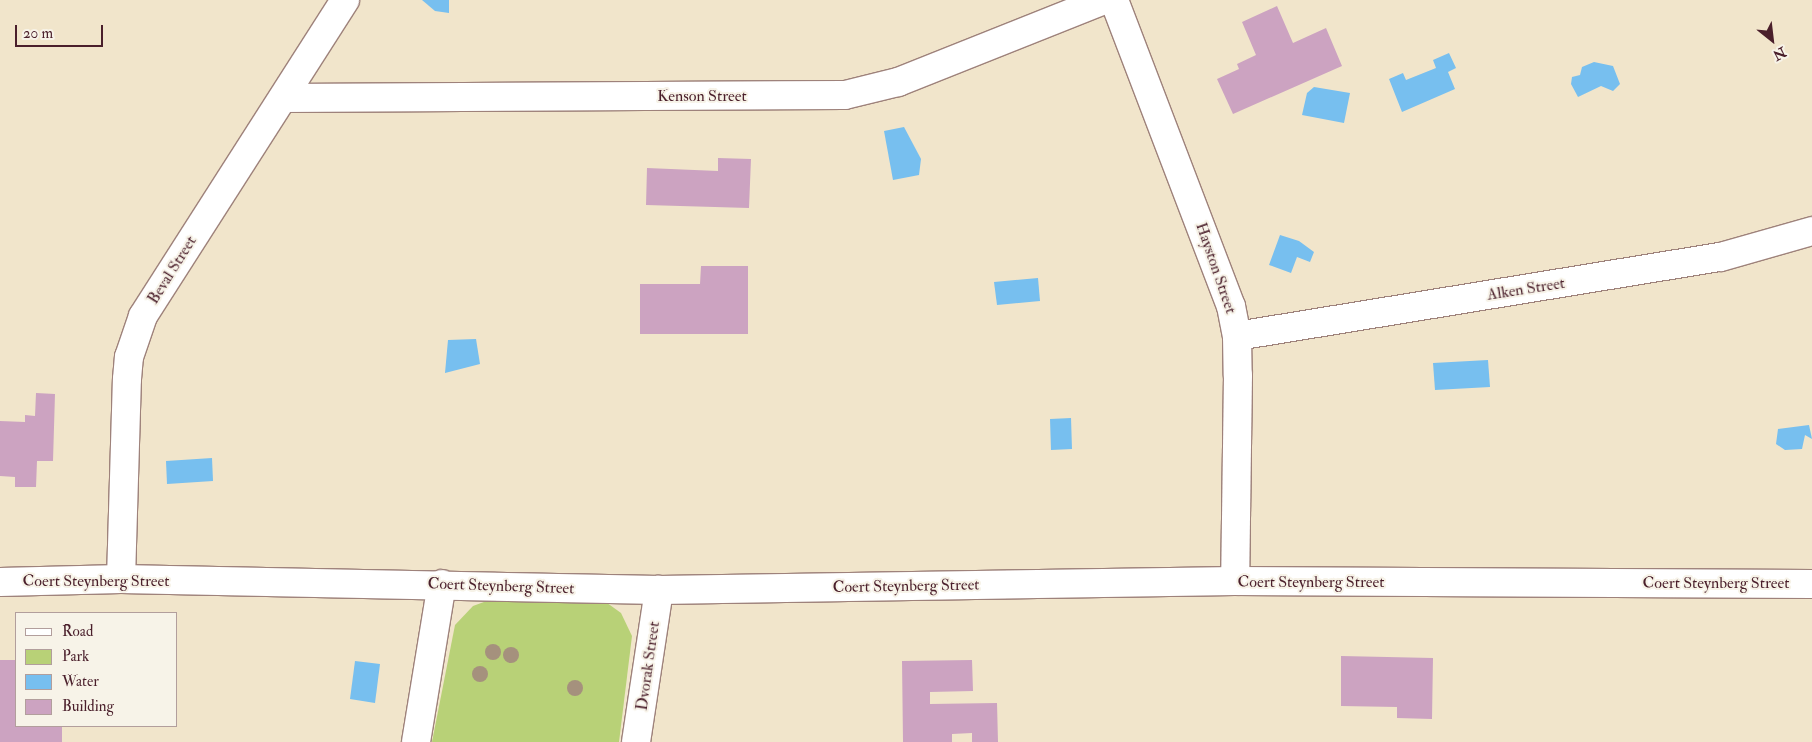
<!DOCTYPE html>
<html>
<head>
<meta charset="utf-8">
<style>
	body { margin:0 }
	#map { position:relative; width:1812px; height:742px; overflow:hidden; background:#f1e5cb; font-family:"IM FELL Double Pica",serif }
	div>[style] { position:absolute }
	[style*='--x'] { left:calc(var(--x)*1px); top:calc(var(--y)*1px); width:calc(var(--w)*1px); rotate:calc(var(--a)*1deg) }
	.green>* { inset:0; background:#b8d177 }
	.water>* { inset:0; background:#77bfef }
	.building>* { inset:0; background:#cca3c1 }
	.roads { filter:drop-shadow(1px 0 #9e827b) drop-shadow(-1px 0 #9e827b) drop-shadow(0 1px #9e827b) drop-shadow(0 -1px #9e827b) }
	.minor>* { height:28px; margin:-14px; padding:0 14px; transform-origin:14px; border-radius:14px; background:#fff }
	.trees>* { width:16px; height:16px; margin:-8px; border-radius:50%; background:#a5917d }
	span { translate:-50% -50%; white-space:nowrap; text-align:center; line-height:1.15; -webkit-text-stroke:4px #f7f3e8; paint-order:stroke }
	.street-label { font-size:16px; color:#4a1f2b }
	.legend { position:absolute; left:15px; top:612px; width:162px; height:115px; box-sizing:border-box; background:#f7f3e8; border:1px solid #b29e9c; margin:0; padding:6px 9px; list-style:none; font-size:15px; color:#4a1f2b }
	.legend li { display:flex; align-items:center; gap:10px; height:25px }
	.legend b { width:25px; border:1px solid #b29e9c }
	.north { position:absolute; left:1747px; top:15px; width:50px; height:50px; -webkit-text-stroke:4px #f7f3e8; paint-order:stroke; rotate:151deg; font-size:14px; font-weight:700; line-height:20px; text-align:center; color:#4a1f2b }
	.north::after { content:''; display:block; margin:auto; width:18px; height:22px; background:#4a1f2b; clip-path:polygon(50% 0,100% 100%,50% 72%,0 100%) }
	.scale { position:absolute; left:15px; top:25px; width:88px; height:22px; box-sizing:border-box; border:2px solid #4a1f2b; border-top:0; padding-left:6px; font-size:15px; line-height:18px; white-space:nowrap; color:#4a1f2b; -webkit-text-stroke:4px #f7f3e8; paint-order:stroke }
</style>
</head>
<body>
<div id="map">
	<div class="green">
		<div style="clip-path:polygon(492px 599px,603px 600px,621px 613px,632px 636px,619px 742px,432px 742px,455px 625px,473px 606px)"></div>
	</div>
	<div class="water">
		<div style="clip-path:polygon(422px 0,449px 0,449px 13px,435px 11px)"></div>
		<div style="clip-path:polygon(1449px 53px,1456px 68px,1448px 72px,1455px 89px,1402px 112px,1389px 79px,1403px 73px,1406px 80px,1436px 68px,1433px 60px)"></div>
		<div style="clip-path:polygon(1594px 62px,1613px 66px,1620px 84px,1613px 91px,1601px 86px,1578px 97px,1571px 84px,1572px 77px,1580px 75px,1582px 67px)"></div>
		<div style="clip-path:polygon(1314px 87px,1350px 93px,1344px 123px,1302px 115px,1307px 93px)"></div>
		<div style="clip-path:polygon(904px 127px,921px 159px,919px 175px,893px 180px,884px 131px)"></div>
		<div style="clip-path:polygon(1280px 235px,1299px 241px,1314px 252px,1310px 262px,1297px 257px,1291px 273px,1269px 265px)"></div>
		<div style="clip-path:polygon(1038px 278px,1040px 301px,997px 305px,994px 282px)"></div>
		<div style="clip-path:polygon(476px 339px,480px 364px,445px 373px,448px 340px)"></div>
		<div style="clip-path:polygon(1488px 360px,1490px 387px,1435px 390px,1433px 363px)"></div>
		<div style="clip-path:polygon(1071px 418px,1072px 449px,1051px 450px,1050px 419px)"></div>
		<div style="clip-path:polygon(1809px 425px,1812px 439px,1805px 435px,1802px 449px,1785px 450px,1776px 444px,1778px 429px)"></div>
		<div style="clip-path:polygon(212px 458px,213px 481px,167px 484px,166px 461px)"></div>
		<div style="clip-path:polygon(355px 661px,380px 664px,375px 703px,350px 699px)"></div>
	</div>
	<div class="building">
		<div style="clip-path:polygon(1277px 6px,1293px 43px,1326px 28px,1342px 66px,1233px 114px,1217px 79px,1239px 69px,1237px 64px,1256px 55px,1242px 22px)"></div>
		<div style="clip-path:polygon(718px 158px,751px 159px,749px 208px,646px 205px,647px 168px,718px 171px)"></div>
		<div style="clip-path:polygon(701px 266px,748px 266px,748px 334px,640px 334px,640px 284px,700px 284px)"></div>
		<div style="clip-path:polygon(36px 393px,55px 394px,53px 461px,37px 461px,36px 487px,15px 487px,15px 477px,0 476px,0 421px,25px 422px,25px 415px,35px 416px)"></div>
		<div style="clip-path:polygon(1341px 656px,1433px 658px,1432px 719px,1397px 718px,1397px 707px,1341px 706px)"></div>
		<div style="clip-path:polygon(0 660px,15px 660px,16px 726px,62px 726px,62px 742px,0 742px)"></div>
		<div style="clip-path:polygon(972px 660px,973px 691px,930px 692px,930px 704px,997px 703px,998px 742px,972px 742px,972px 733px,952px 734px,952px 742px,903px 742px,902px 661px)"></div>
	</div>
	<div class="roads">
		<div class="minor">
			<div style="--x:1114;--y:0;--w:328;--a:69.1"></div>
			<div style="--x:1231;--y:306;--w:31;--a:79"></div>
			<div style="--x:1237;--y:336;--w:39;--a:89"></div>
			<div style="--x:1238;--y:375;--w:206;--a:90.8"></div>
			<div style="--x:283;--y:98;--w:562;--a:-0.31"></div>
			<div style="--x:845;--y:95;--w:55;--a:-13.8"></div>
			<div style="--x:898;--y:82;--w:222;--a:-21.7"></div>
			<div style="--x:1237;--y:336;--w:490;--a:-9.3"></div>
			<div style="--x:1721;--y:257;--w:95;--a:-15.9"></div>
			<div style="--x:121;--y:579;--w:200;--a:-88.3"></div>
			<div style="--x:127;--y:379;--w:22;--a:-85"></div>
			<div style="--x:129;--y:357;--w:43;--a:-71.1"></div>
			<div style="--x:143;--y:316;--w:375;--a:-57.4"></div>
			<div style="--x:0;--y:582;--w:121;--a:-1.4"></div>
			<div style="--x:121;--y:579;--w:538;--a:1.17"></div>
			<div style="--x:659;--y:590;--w:576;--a:-0.9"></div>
			<div style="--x:1235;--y:581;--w:577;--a:0.3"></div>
			<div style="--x:416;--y:742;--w:160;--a:-80.7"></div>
			<div style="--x:636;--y:742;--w:154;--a:-81.4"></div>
		</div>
	</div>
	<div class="trees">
		<div style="left:493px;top:652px"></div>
		<div style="left:511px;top:655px"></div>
		<div style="left:480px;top:674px"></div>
		<div style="left:575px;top:688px"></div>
	</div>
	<div class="street-label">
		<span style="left:702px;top:96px">Kenson Street</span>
		<span style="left:1216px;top:268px;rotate:71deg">Hayston Street</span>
		<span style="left:172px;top:270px;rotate:-58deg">Beval Street</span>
		<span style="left:1526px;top:289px;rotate:-9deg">Alken Street</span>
		<span style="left:96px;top:581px">Coert Steynberg Street</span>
		<span style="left:1311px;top:582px">Coert Steynberg Street</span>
		<span style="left:1716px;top:583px">Coert Steynberg Street</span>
		<span style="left:501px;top:586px;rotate:2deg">Coert Steynberg Street</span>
		<span style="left:906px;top:586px;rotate:-1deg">Coert Steynberg Street</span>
		<span style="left:648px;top:666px;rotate:-82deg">Dvorak Street</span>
	</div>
	<ul class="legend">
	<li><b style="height:6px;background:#fff"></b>Road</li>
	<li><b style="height:14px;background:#b8d177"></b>Park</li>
	<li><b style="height:14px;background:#77bfef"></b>Water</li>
	<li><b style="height:14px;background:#cca3c1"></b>Building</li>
	</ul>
	<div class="north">N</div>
	<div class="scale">20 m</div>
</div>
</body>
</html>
